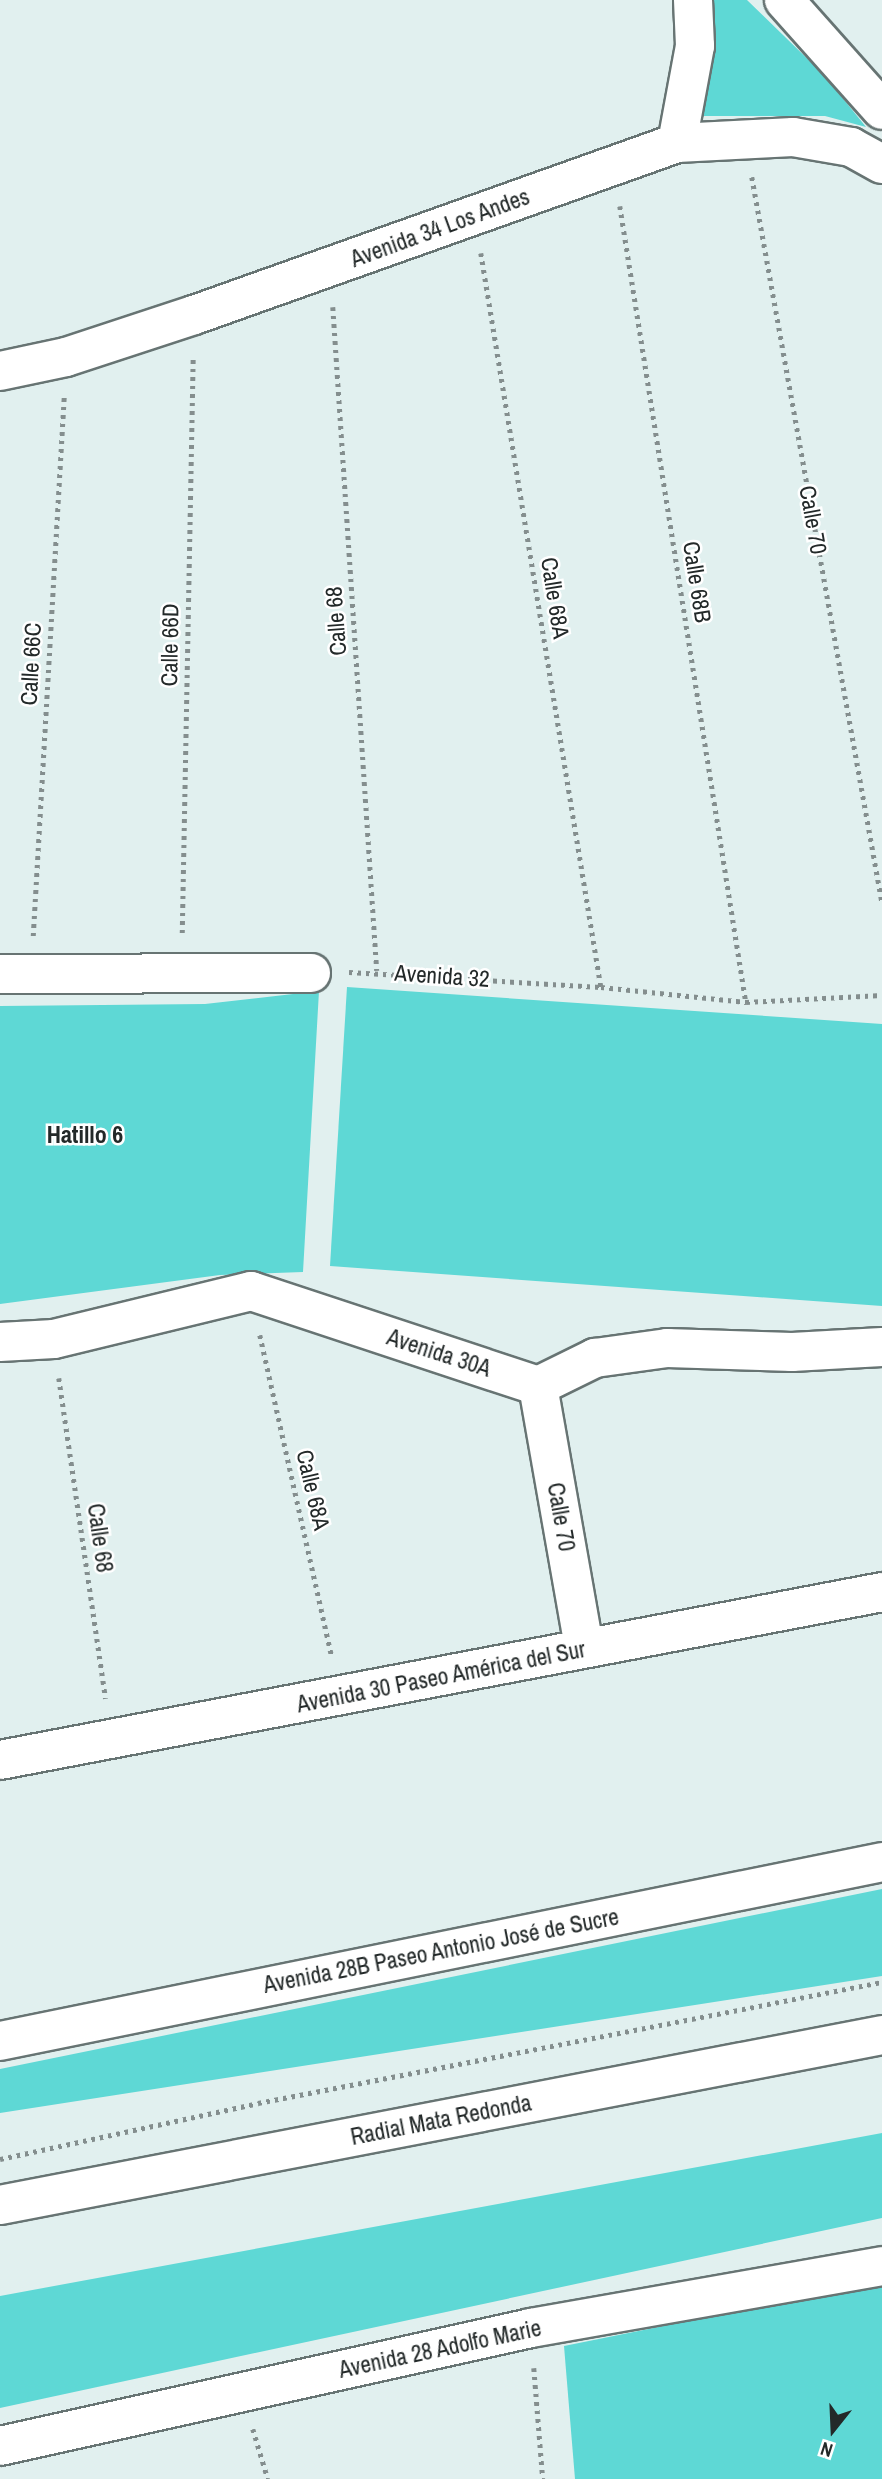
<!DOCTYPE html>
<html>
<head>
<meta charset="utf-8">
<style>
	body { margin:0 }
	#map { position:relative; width:882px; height:2479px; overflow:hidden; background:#e1f0ef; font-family:"Archivo Narrow",sans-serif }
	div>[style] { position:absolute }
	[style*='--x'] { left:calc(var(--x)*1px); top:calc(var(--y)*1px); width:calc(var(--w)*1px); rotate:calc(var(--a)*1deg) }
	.green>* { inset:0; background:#5ed8d5 }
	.path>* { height:4.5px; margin-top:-2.25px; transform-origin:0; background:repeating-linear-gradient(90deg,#848e8e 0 3.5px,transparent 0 8.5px) }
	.roads { filter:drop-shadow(2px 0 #677473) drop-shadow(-2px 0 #677473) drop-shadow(0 2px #677473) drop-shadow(0 -2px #677473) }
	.minor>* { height:38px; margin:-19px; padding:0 19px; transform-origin:19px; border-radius:19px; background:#fff }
	.major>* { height:38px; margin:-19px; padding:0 19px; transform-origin:19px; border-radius:19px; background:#fff }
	span { translate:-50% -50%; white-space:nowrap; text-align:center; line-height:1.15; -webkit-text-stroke:5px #fff; paint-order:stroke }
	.street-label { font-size:23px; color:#232929 }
	.neighbourhood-label { font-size:24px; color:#232929; font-weight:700 }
	.north { position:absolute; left:798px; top:2395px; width:70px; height:70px; -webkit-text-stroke:5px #fff; paint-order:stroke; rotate:198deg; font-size:19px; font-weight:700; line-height:28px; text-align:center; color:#232929 }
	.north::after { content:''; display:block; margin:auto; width:24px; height:32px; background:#232929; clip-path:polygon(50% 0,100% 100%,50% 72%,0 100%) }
</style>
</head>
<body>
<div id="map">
	<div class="green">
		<div style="clip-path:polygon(697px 0,747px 0,824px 75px,866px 127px,825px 116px,693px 116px)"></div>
		<div style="clip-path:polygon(347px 987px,882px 1024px,882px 1306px,330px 1266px)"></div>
		<div style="clip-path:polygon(319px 991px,303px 1272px,220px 1275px,0 1304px,0 1006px,205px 1004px)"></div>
		<div style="clip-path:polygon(882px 1889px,882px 1976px,0 2113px,0 2069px)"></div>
		<div style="clip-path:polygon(882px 2133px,882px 2218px,0 2408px,0 2296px)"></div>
		<div style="clip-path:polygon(882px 2282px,882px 2479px,575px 2479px,564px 2346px)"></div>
	</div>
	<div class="path">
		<div style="--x:752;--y:177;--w:737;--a:79.83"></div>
		<div style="--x:620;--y:206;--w:806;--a:81.01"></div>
		<div style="--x:481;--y:253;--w:744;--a:80.71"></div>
		<div style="--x:333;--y:307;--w:665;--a:86.21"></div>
		<div style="--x:182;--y:933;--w:576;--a:-88.91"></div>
		<div style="--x:33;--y:936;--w:541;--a:-86.71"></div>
		<div style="--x:349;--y:972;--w:252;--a:3.4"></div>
		<div style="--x:601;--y:987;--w:146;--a:5.9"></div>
		<div style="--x:746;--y:1002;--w:136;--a:-2.9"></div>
		<div style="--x:260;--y:1335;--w:331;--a:77.4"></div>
		<div style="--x:59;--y:1378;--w:324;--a:81.7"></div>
		<div style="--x:0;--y:2159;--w:264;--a:-12.2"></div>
		<div style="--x:258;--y:2103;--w:636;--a:-10.97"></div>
		<div style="--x:534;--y:2368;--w:111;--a:85.4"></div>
		<div style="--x:253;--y:2429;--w:52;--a:73.3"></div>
	</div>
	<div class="roads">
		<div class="minor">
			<div style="--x:784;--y:0;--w:147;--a:48.3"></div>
			<div style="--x:677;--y:143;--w:99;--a:-79.5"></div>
			<div style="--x:695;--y:46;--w:46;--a:-92.5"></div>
			<div style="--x:0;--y:371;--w:67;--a:-12"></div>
			<div style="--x:66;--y:357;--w:135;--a:-18.2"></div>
			<div style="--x:194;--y:315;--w:513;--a:-19.6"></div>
			<div style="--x:677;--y:143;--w:116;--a:-3"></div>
			<div style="--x:793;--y:137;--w:59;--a:9.8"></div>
			<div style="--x:851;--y:147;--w:35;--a:29"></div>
			<div style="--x:0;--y:974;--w:311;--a:-0.2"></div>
			<div style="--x:0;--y:1342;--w:54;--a:-3.2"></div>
			<div style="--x:54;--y:1339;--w:203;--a:-13.7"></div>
			<div style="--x:251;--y:1291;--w:302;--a:18.3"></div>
			<div style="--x:538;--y:1386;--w:64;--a:-26.2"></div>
			<div style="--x:595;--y:1358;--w:73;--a:-7.9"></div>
			<div style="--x:667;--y:1348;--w:125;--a:1.8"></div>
			<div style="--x:792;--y:1352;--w:90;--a:-3.2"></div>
			<div style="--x:538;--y:1386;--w:266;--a:80"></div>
			<div style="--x:0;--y:1760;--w:898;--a:-10.78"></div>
			<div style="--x:0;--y:2041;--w:900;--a:-11.47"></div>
			<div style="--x:0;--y:2446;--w:544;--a:-12.53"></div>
			<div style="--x:531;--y:2328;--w:356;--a:-10"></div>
		</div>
		<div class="major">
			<div style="--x:0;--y:2205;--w:898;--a:-10.91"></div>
		</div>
	</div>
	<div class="street-label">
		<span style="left:440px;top:228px;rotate:-20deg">Avenida 34 Los Andes</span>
		<span style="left:813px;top:520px;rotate:80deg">Calle 70</span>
		<span style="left:697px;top:582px;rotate:81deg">Calle 68B</span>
		<span style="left:555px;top:598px;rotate:81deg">Calle 68A</span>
		<span style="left:336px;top:621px;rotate:-94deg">Calle 68</span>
		<span style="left:170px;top:645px;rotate:-89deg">Calle 66D</span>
		<span style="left:31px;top:664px;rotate:-87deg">Calle 66C</span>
		<span style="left:442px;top:976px;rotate:4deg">Avenida 32</span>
		<span style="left:439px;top:1353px;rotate:18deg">Avenida 30A</span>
		<span style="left:313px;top:1490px;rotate:77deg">Calle 68A</span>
		<span style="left:561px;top:1517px;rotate:80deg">Calle 70</span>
		<span style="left:100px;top:1538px;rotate:82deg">Calle 68</span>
		<span style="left:441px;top:1677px;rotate:-11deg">Avenida 30 Paseo América del Sur</span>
		<span style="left:441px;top:1951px;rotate:-11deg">Avenida 28B Paseo Antonio José de Sucre</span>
		<span style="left:441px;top:2120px;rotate:-11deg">Radial Mata Redonda</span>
		<span style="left:440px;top:2349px;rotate:-12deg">Avenida 28 Adolfo Marie</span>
	</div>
	<div class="neighbourhood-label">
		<span style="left:85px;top:1135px">Hatillo 6</span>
	</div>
	<div class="north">N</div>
</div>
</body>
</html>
